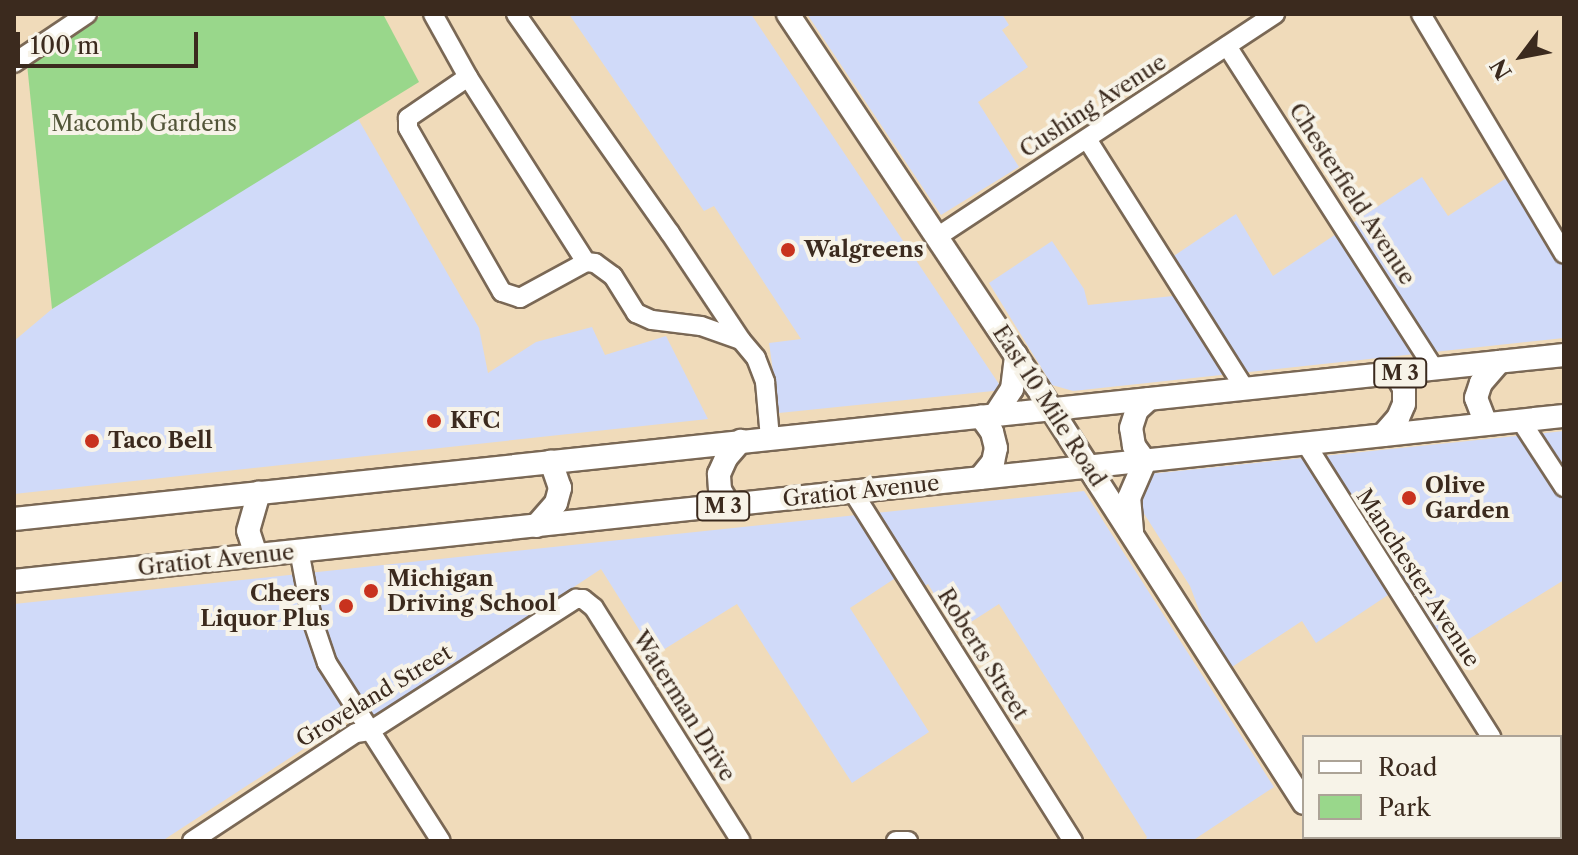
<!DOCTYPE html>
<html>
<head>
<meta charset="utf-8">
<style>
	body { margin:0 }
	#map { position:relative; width:1578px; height:855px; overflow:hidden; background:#f0dbba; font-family:"Libre Caslon Text",serif }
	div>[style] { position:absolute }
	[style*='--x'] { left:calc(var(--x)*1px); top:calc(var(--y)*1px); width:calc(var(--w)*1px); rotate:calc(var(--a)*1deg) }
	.built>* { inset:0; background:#d0daf9 }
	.green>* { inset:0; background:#99d78b }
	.roads { filter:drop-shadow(2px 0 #7a6855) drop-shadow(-2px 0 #7a6855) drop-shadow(0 2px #7a6855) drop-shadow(0 -2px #7a6855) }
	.minor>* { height:18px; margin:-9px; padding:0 9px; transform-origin:9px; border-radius:9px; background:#fff }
	.major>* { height:22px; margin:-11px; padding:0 11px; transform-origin:11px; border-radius:11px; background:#fff }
	.dots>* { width:22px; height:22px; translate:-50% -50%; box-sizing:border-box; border:4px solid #f7f3e8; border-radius:50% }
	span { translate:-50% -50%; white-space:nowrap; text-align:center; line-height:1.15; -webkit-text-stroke:8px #f7f3e8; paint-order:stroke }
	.shield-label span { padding:2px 6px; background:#f7f3e8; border:2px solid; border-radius:6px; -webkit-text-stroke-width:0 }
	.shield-label { font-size:20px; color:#3b2a1e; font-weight:700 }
	.street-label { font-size:22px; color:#3b2a1e }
	.park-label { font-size:22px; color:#525539 }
	.poi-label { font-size:22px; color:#3b2a1e; font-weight:700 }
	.left { translate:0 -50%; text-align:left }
	.right { translate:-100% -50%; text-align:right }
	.frame { position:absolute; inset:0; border:16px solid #3b2a1e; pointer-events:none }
	.legend { position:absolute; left:1302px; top:735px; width:260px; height:104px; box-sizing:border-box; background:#f7f3e8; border:2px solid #aca397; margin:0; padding:10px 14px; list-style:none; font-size:24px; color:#3b2a1e }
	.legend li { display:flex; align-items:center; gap:16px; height:40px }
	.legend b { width:40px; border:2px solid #aca397 }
	.north { position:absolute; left:1482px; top:16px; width:80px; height:80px; -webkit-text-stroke:6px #f7f3e8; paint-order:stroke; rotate:238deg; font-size:22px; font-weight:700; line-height:32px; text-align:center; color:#3b2a1e }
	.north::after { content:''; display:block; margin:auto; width:28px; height:36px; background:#3b2a1e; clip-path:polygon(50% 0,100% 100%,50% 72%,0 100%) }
	.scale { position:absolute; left:16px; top:32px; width:182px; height:36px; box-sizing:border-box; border:4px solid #3b2a1e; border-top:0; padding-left:10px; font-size:24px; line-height:28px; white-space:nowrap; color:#3b2a1e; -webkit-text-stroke:6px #f7f3e8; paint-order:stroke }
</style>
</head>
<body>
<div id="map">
	<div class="built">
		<div style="clip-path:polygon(569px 14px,751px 14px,1003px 390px,779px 413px,769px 343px,801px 339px,714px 206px,704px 211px)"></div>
		<div style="clip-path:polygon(807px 14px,1002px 14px,1009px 25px,1002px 30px,1028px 67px,978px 102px,1019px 167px,941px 215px)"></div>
		<div style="clip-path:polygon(357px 117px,479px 328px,488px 373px,536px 342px,592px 327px,605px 355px,666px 336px,708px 419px,14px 494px,14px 341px,52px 309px)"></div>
		<div style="clip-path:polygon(1511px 175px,1564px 264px,1564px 338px,1073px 391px,1052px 385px,989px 283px,1052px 241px,1084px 289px,1088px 305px,1173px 296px,1156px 268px,1236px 214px,1273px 276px,1422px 177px,1448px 216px)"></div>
		<div style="clip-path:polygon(1564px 431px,1564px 580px,1432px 662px,1388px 595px,1316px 643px,1302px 621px,1232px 667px,1205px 626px,1190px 586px,1136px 501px,1149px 474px)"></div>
		<div style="clip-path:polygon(1084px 491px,1274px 787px,1192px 841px,1145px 841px,1147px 837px,999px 604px,957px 631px,928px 584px,909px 596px,897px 577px,850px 608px,929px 732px,852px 783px,737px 604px,655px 655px,601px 569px,376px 718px,368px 707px,162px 841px,14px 841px,14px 604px)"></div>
	</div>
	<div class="green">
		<div style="clip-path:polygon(103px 14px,383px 14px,419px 82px,52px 309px,27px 64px)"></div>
	</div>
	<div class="roads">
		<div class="minor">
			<div style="--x:433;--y:14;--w:72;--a:60.9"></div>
			<div style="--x:468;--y:77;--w:219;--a:57.5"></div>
			<div style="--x:516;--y:14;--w:268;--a:54.9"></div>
			<div style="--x:670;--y:233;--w:128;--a:56.4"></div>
			<div style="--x:1421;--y:14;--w:279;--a:59.2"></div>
			<div style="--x:1227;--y:46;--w:384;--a:57.3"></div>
			<div style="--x:14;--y:63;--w:88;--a:-33.9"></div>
			<div style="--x:468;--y:77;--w:73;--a:145.7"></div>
			<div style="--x:408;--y:118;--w:10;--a:90"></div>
			<div style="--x:408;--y:128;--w:189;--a:60.2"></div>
			<div style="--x:502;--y:292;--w:19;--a:18"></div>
			<div style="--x:520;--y:298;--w:75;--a:-28.6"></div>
			<div style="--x:586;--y:262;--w:9;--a:6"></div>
			<div style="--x:595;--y:263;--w:22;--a:36"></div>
			<div style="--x:613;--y:276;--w:44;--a:58.1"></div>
			<div style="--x:636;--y:313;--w:17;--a:24"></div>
			<div style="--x:652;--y:320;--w:49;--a:7"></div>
			<div style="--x:701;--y:326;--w:42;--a:19.3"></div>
			<div style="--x:741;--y:340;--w:23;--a:50"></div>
			<div style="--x:756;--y:358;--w:26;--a:69"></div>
			<div style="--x:765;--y:382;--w:56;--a:84.9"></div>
			<div style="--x:1087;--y:139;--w:296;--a:57.7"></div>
			<div style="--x:937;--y:237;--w:405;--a:-33.4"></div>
			<div style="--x:1521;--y:421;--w:79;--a:56.9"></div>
			<div style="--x:1306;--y:444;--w:347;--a:57.7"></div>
			<div style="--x:853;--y:492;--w:413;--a:57.8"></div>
			<div style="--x:299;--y:550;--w:70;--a:79.3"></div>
			<div style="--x:312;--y:619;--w:46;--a:71.2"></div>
			<div style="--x:327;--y:663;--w:211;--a:57.4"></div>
			<div style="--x:1555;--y:837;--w:5;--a:53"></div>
			<div style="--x:192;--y:841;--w:196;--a:-33.4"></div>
			<div style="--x:356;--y:733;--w:14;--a:-8"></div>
			<div style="--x:370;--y:731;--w:245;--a:-32.7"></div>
			<div style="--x:576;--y:599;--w:7;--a:0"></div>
			<div style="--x:583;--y:599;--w:14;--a:39"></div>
			<div style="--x:594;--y:608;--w:275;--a:57.8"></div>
			<div style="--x:896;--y:841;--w:12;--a:0"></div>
		</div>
		<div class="major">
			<div style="--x:788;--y:14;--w:448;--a:56.3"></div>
			<div style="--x:1037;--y:387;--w:494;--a:57.3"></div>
			<div style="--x:995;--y:415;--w:31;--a:-57"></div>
			<div style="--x:1012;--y:389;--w:34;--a:-83"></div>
			<div style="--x:1486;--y:424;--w:28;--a:-111"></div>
			<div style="--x:1476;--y:398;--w:16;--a:-72"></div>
			<div style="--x:1481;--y:383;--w:28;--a:-49"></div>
			<div style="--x:1383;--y:435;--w:23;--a:-49"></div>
			<div style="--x:1398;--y:418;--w:15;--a:-67"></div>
			<div style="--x:1404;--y:404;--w:16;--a:-90"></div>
			<div style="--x:1404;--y:388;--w:16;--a:-120"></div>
			<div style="--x:1145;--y:461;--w:19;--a:-126"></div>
			<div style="--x:1134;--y:446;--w:18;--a:-99"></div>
			<div style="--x:1131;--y:428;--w:19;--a:-72"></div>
			<div style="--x:1137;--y:410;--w:16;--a:-43"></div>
			<div style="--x:980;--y:478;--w:21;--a:-51"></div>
			<div style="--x:993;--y:462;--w:14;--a:-78"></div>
			<div style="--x:996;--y:448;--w:16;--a:-104"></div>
			<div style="--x:992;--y:432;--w:19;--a:-126"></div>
			<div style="--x:729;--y:505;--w:17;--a:-121"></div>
			<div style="--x:720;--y:490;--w:16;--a:-94"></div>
			<div style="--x:719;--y:474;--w:17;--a:-66"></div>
			<div style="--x:726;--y:458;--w:23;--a:-49"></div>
			<div style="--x:14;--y:519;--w:1559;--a:-6.04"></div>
			<div style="--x:536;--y:526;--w:30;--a:-49"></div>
			<div style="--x:556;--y:503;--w:16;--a:-75"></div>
			<div style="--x:560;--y:488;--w:28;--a:-109"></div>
			<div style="--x:1132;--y:531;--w:33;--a:-95"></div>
			<div style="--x:1129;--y:498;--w:40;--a:-66.6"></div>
			<div style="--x:256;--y:555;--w:25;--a:-108"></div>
			<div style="--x:248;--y:531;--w:40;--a:-74"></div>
			<div style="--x:14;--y:581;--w:1559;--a:-6.08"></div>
			<div style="--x:1325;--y:837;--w:5;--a:53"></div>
		</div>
	</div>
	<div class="dots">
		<div style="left:788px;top:250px;background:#c8321e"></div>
		<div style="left:434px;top:421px;background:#c8321e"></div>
		<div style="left:92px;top:441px;background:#c8321e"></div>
		<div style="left:1409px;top:498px;background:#c8321e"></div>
		<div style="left:371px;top:591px;background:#c8321e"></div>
		<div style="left:346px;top:606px;background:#c8321e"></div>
	</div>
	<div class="shield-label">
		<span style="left:1400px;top:373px">M 3</span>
		<span style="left:723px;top:506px">M 3</span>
	</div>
	<div class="street-label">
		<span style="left:1093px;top:106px;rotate:-33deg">Cushing Avenue</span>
		<span style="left:1352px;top:194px;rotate:57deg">Chesterfield Avenue</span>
		<span style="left:1049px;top:406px;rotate:57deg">East 10 Mile Road</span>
		<span style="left:861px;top:491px;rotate:-6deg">Gratiot Avenue</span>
		<span style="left:216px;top:560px;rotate:-6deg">Gratiot Avenue</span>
		<span style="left:1418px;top:578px;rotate:57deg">Manchester Avenue</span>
		<span style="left:983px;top:654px;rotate:58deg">Roberts Street</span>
		<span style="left:374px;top:696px;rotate:-31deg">Groveland Street</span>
		<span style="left:684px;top:706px;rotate:58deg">Waterman Drive</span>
	</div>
	<div class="park-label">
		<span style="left:144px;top:124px">Macomb Gardens</span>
	</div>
	<div class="poi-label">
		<span class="left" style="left:804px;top:250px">Walgreens</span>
		<span class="left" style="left:450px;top:421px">KFC</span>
		<span class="left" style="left:108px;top:441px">Taco Bell</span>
		<span class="left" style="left:1425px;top:498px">Olive<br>Garden</span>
		<span class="left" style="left:387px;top:591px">Michigan<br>Driving School</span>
		<span class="right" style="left:330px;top:606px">Cheers<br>Liquor Plus</span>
	</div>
	<div class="frame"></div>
	<ul class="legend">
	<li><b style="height:10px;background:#fff"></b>Road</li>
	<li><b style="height:22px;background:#99d78b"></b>Park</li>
	</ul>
	<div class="north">N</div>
	<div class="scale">100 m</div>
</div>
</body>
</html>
